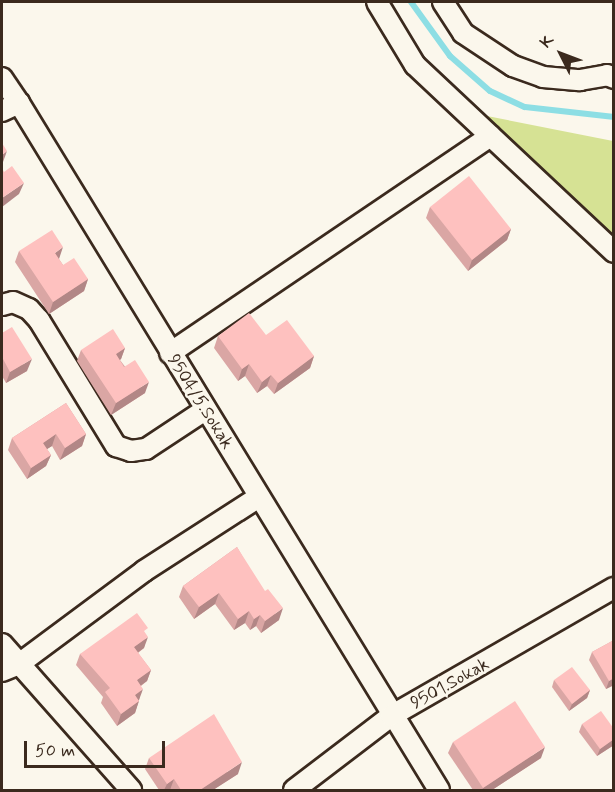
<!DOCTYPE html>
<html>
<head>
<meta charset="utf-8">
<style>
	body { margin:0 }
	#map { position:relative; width:615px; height:792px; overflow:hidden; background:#fbf7ec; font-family:Mynerve,sans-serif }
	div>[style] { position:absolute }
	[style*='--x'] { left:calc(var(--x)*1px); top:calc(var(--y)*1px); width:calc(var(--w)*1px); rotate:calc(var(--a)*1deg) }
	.green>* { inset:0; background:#d6e294 }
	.stream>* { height:6px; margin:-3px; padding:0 3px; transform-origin:3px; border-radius:3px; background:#8ddee4 }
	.roads { filter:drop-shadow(2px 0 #3b2a1e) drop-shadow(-2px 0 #3b2a1e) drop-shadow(0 2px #3b2a1e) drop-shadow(0 -2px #3b2a1e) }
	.minor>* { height:20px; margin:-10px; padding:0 10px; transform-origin:10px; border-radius:10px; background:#fbf7ec }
	.wall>* { inset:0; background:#daa6a4 }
	.shaded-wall>* { inset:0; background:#b28786 }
	.building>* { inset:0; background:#fec1bf }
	span { translate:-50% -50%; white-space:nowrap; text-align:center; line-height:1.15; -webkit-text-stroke:5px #fbf7ec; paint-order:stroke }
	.street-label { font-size:18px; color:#3b2a1e }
	.frame { position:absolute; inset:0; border:3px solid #3b2a1e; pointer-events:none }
	.north { position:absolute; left:531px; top:24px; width:60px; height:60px; -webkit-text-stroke:4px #fbf7ec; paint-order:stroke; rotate:312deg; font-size:16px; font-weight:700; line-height:24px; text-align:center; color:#3b2a1e }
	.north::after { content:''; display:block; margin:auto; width:21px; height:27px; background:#3b2a1e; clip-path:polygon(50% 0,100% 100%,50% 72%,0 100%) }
	.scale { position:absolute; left:24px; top:741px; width:141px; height:27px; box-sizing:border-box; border:3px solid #3b2a1e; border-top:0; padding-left:8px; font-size:18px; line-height:21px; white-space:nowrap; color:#3b2a1e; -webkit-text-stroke:4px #fbf7ec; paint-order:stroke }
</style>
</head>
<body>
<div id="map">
	<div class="green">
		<div style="clip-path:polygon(482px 115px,613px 141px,613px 237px)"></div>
	</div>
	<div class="stream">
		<div style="--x:411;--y:2;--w:67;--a:54.2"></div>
		<div style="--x:450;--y:56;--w:53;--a:41.2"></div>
		<div style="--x:490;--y:91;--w:38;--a:25"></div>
		<div style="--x:525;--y:107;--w:90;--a:6.4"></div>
	</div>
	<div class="roads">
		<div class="minor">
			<div style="--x:377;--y:2;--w:74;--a:58.9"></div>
			<div style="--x:415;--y:65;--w:273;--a:43.2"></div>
			<div style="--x:443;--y:2;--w:37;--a:57"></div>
			<div style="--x:463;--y:33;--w:60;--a:33.4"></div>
			<div style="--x:513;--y:66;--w:32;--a:20"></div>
			<div style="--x:543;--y:77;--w:37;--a:5"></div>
			<div style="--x:580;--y:80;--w:27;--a:-10"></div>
			<div style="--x:607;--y:75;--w:8;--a:23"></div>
			<div style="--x:2;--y:78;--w:30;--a:56"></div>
			<div style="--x:2;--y:111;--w:19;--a:-25"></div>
			<div style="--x:19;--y:103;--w:805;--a:58.56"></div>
			<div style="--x:2;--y:305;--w:11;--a:-15"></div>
			<div style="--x:13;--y:302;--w:17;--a:24"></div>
			<div style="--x:29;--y:309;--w:15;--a:48"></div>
			<div style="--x:39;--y:320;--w:148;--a:58.6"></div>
			<div style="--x:116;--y:446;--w:16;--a:18"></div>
			<div style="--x:131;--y:451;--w:15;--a:-8"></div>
			<div style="--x:146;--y:449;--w:71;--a:-33.5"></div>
			<div style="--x:170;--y:353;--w:387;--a:-34.1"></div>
			<div style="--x:2;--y:644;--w:195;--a:48.5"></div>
			<div style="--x:2;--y:671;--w:18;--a:-22"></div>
			<div style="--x:19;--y:664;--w:156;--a:-36.6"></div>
			<div style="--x:144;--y:571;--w:137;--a:-32.8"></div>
			<div style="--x:294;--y:790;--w:122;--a:-37.3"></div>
			<div style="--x:391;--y:716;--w:257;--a:-29.9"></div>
		</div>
	</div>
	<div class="wall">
		<div style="clip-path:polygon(430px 207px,511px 229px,507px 240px,468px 271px,426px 218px)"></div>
		<div style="clip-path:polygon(19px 251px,59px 259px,63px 265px,88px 279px,84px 291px,49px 314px,15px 262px)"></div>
		<div style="clip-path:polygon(2px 333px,27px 371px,6px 383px,2px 376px)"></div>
		<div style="clip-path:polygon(266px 335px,314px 356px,310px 368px,274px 394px,267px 386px,257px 393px,245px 376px,238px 381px,214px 348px,218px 336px)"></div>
		<div style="clip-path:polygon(125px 348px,121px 359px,120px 360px,145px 393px,111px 415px,77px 361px,81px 350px)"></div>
		<div style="clip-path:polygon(66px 403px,86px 434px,82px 446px,60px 460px,52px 446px,47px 449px,51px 455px,46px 466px,27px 479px,8px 450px,12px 438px)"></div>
		<div style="clip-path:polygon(237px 547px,279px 620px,261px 633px,256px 626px,250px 630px,245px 623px,234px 630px,215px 604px,194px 619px,179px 597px,183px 586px)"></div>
		<div style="clip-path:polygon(146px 634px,144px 648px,138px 653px,151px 670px,147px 681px,141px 686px,139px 700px,135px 713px,117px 726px,101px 703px,103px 697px,76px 665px,80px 654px)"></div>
		<div style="clip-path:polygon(614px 640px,614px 685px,606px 689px,589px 660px,592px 652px)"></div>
		<div style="clip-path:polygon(554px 680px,590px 690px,587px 698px,569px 711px,552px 687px)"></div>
		<div style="clip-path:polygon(582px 724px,614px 729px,614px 745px,597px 756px,579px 732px)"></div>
		<div style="clip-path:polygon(453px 742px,541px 758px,492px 790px,473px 790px,448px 753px)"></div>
		<div style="clip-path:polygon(149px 758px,238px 774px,213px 790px,159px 790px,145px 769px)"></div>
	</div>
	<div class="shaded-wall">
		<div style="clip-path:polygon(7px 151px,3px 162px,2px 163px,2px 155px)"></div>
		<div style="clip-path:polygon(24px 183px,19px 194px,2px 207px,2px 198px)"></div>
		<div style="clip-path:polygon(511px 229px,507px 240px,468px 271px,472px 260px)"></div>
		<div style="clip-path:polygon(63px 247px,59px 259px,51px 265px,55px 253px)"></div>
		<div style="clip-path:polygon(88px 279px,84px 291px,49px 314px,53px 302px)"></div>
		<div style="clip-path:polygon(125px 348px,121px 359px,112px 365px,116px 354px)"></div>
		<div style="clip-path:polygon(314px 356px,310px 368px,274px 394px,278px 383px)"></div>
		<div style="clip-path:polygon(32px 359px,27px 371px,6px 383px,10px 372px)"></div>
		<div style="clip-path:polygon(249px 364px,245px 376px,238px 381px,242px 369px)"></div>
		<div style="clip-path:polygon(271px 375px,267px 386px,257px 393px,262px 382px)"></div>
		<div style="clip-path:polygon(149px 382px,145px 393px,111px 415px,116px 403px)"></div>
		<div style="clip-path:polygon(56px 434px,52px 446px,39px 454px,43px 443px)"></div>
		<div style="clip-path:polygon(86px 434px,82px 446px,60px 460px,65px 448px)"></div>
		<div style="clip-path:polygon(51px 455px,46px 466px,27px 479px,31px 468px)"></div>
		<div style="clip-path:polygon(219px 593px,215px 604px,194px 619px,199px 607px)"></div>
		<div style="clip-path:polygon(283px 608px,279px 620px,261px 633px,265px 621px)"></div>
		<div style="clip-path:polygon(249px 611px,245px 623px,234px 630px,238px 619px)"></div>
		<div style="clip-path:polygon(260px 615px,256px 626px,250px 630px,254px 619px)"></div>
		<div style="clip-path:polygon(148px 637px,144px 648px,130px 658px,134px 647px)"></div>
		<div style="clip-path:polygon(151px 670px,147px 681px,133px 691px,137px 680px)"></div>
		<div style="clip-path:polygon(614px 678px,614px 685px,606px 689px,609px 681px)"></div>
		<div style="clip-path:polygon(143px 689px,139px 700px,130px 706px,135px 695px)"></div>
		<div style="clip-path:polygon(590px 690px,587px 698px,569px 711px,572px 704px)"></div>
		<div style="clip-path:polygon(139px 701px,135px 713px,117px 726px,121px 714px)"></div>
		<div style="clip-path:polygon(614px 739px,614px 745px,597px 756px,600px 749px)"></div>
		<div style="clip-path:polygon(545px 747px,541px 758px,492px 790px,482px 790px,483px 788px)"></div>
		<div style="clip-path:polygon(242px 762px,238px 774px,213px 790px,200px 790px)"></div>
		<div style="clip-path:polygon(174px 779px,170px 790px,164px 790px,167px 784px)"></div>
	</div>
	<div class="building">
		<div style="clip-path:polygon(2px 143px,7px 151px,2px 155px)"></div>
		<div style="clip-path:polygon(12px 166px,24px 183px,2px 198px,2px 168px,4px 172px)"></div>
		<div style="clip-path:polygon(469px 176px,511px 229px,472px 260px,430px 207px)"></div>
		<div style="clip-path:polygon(52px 230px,63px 247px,55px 253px,63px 265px,74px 258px,88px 279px,53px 302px,19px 251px)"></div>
		<div style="clip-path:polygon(249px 313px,266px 335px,287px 320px,314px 356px,278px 383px,271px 375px,262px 382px,249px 364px,242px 369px,218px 336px)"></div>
		<div style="clip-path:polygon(12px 327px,32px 359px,10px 372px,3px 359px,2px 360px,2px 333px)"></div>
		<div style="clip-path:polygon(113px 329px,125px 348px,116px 354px,124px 367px,135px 360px,149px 382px,116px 403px,81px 350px)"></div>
		<div style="clip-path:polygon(66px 403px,86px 434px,65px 448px,56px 434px,43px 443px,51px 455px,31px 468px,12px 438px)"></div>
		<div style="clip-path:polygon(237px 547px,265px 591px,268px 589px,283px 608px,265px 621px,260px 615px,254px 619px,249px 611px,238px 619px,219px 593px,199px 607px,183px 586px)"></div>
		<div style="clip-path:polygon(137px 613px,148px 628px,144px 631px,148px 637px,134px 647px,151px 670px,137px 680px,143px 689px,135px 695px,139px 701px,121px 714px,105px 692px,110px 688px,80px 654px)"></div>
		<div style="clip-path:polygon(614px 640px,614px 678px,609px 681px,592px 652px)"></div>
		<div style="clip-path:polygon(572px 667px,590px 690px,572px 704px,554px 680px)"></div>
		<div style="clip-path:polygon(515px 701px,545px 747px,483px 788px,453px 742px)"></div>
		<div style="clip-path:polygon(601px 711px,614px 729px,614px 739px,600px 749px,582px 724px)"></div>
		<div style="clip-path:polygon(214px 714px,242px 762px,200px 790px,181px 790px,174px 779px,167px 784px,149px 758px)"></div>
	</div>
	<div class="street-label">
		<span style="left:200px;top:402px;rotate:58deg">9504/5.Sokak</span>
		<span style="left:450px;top:684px;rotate:-29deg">9501.Sokak</span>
	</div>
	<div class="frame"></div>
	<div class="north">K</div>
	<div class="scale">50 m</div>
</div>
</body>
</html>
